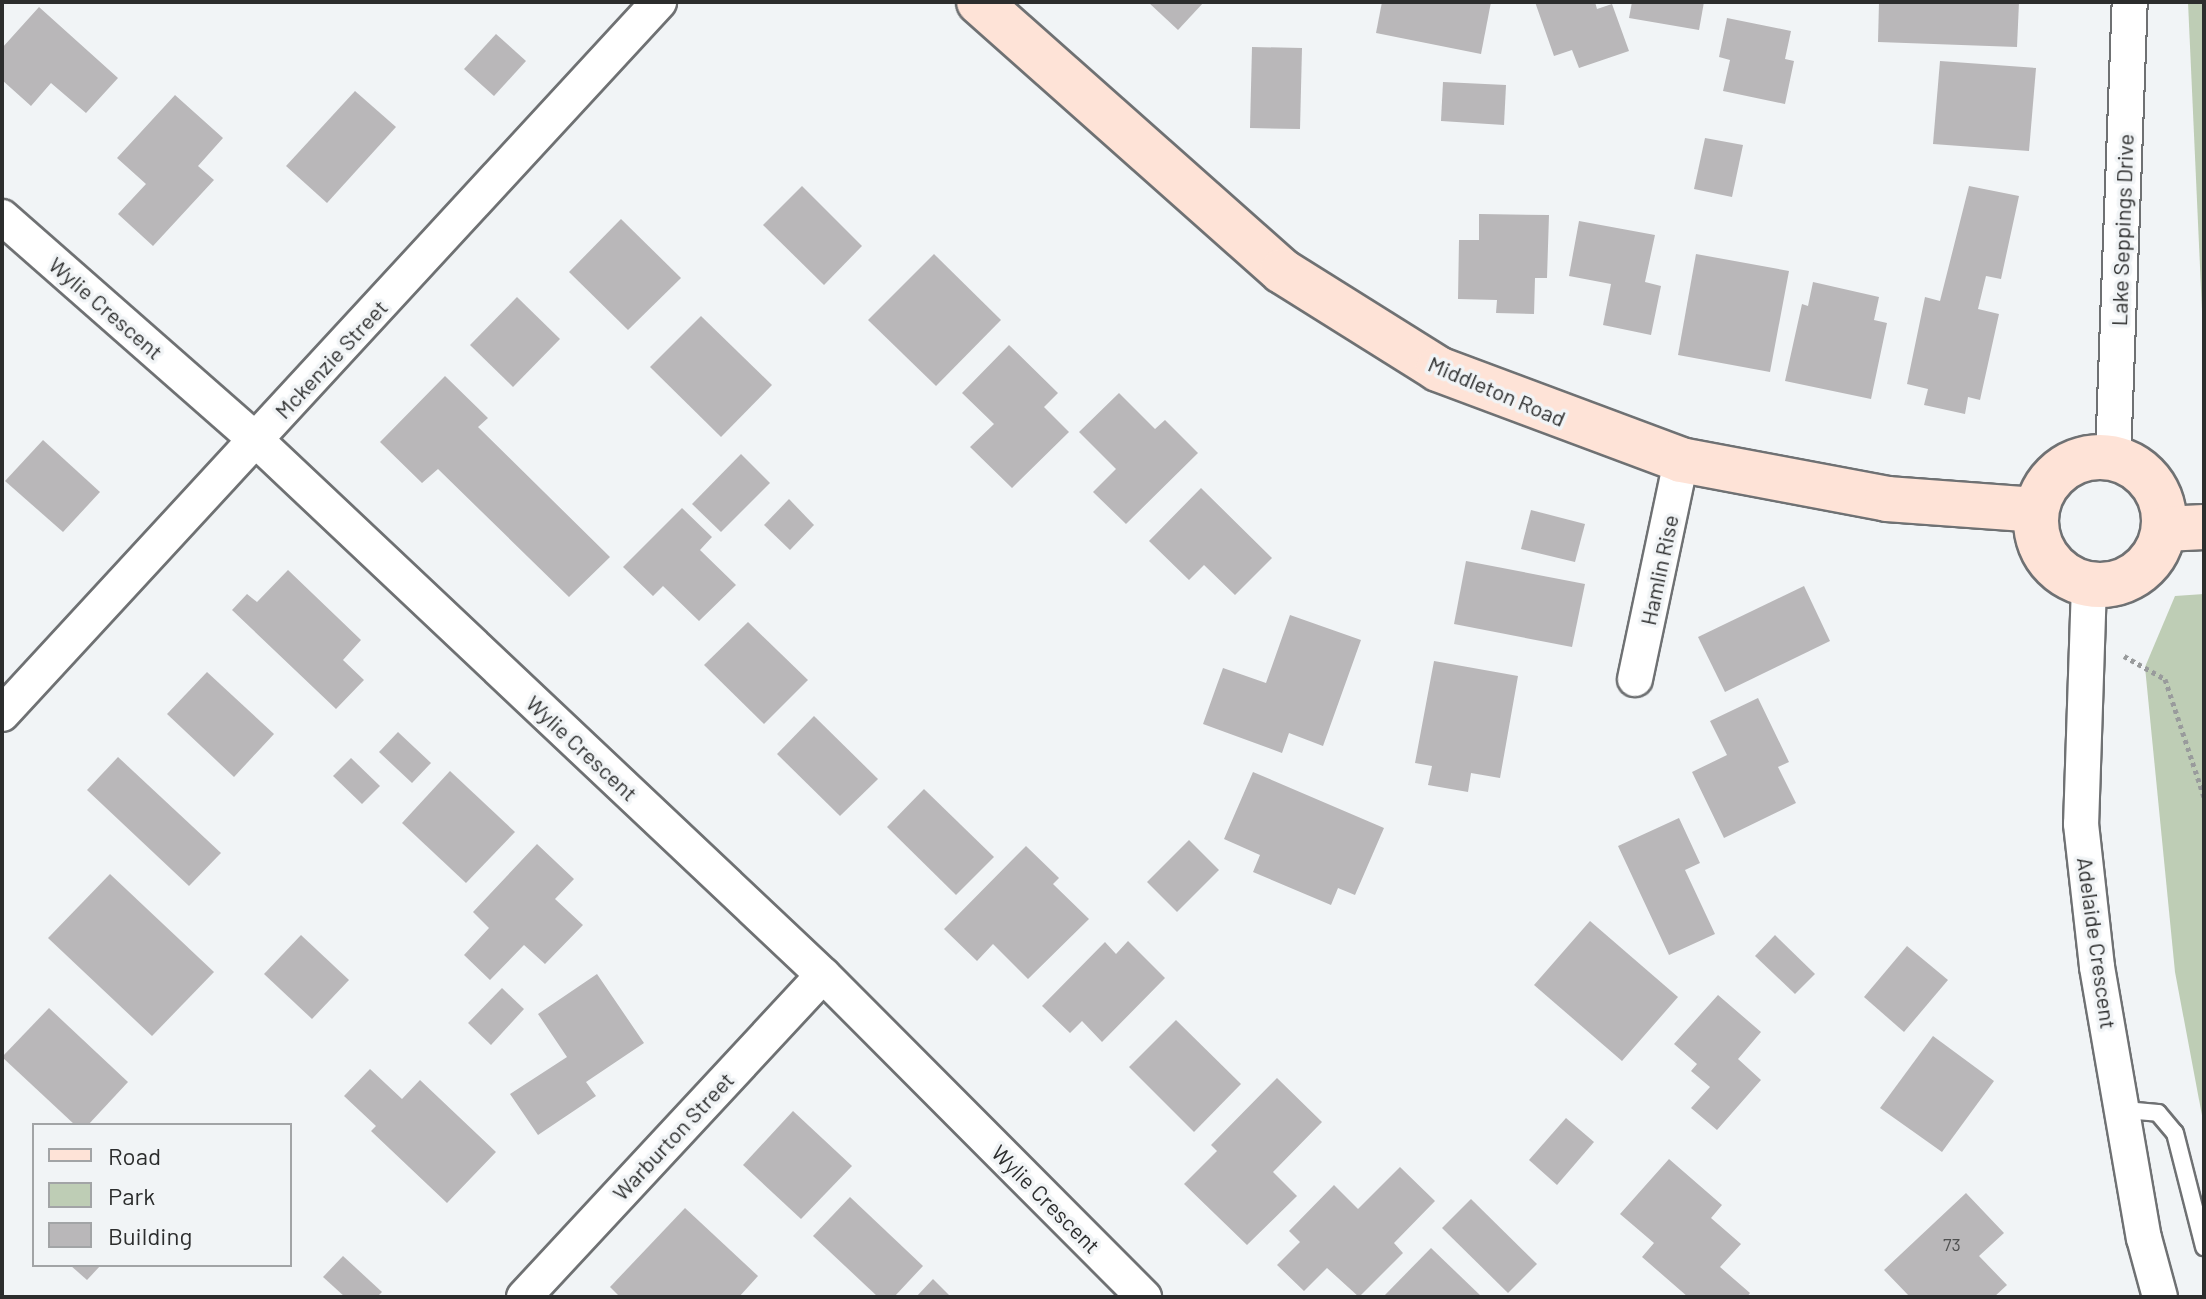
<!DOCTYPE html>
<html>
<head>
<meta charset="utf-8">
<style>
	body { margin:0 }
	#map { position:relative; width:2206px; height:1299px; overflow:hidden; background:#f1f4f6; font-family:Barlow,sans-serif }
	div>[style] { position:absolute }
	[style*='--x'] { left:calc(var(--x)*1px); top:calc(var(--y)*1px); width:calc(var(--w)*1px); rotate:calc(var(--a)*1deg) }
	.green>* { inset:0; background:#becdb5 }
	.building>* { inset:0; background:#b9b7b9 }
	.path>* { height:5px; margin-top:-2.5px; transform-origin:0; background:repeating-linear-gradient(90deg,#999b9c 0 4px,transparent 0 8px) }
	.roads { filter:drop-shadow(2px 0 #6f7173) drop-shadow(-2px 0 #6f7173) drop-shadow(0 2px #6f7173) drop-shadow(0 -2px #6f7173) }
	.service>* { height:16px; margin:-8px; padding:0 8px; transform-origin:8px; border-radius:8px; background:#fff }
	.minor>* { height:34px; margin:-17px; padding:0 17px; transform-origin:17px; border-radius:17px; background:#fff }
	.secondary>* { height:44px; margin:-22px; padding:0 22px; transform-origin:22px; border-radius:22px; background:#fee3d7 }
	.secondary>.ring { margin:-22px; padding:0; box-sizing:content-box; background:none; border:44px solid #fee3d7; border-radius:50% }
	span { translate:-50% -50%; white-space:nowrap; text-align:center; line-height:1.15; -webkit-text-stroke:7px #f1f4f6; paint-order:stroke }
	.number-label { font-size:18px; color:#4f5050 }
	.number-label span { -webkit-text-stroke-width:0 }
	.street-label { font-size:22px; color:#2c2d2d }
	.frame { position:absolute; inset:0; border:4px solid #2c2d2d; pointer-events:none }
	.legend { position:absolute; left:32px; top:1123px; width:260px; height:144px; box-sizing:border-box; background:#f1f4f6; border:2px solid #a2a4a6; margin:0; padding:10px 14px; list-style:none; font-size:24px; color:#2c2d2d }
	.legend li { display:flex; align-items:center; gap:16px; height:40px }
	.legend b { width:40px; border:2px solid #a2a4a6 }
</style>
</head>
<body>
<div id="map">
	<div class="green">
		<div style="clip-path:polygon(2188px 2px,2204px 2px,2204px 355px)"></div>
		<div style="clip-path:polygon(2204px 594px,2204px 1126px,2175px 972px,2145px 667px,2175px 596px)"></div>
	</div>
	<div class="building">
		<div style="clip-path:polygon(1148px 2px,1204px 2px,1178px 30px)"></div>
		<div style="clip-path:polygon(1382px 2px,1491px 2px,1481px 54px,1376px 33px)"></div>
		<div style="clip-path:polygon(1535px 2px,1595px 2px,1597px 9px,1612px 4px,1629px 51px,1579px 68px,1572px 50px,1554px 56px)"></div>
		<div style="clip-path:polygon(1632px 2px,1704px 2px,1699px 30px,1629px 18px)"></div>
		<div style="clip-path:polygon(1879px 2px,2019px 2px,2017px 47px,1878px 42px)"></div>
		<div style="clip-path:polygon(39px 7px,118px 78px,86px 113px,51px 83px,31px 106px,2px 80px,2px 48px)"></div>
		<div style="clip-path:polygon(1727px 18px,1791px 31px,1785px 59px,1794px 61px,1785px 104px,1723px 91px,1730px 60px,1719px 57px)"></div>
		<div style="clip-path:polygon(496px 34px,526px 61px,494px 96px,464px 69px)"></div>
		<div style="clip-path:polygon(1252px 47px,1302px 48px,1300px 129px,1250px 128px)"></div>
		<div style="clip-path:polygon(1940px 61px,2036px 68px,2029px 151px,1933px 144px)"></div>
		<div style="clip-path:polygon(1443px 82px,1506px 85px,1504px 125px,1441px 121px)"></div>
		<div style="clip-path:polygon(355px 91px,396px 127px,327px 203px,286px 166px)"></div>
		<div style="clip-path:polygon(175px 95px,223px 138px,198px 166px,214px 180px,153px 246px,118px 214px,146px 184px,117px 158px)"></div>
		<div style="clip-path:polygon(1705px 138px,1743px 145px,1732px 197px,1694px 189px)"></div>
		<div style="clip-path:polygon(802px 186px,862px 246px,824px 285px,763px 225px)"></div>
		<div style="clip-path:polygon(1969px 186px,2019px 196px,2001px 279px,1986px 276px,1978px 309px,1999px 314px,1980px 400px,1968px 397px,1965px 414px,1924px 405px,1928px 389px,1907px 384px,1925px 297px,1940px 301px)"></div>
		<div style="clip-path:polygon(1479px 214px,1549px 215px,1547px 278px,1535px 278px,1534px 314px,1496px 313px,1497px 300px,1458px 299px,1459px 240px,1479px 240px)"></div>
		<div style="clip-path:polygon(621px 219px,681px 278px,628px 330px,569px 272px)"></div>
		<div style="clip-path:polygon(1579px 221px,1655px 235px,1645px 282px,1661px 286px,1651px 335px,1603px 325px,1611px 284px,1569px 276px)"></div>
		<div style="clip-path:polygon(934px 254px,1001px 320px,936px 386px,868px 320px)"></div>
		<div style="clip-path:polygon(1696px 254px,1789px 271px,1770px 372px,1678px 355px)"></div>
		<div style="clip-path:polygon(1813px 282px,1879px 297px,1874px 320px,1887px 323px,1871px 399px,1785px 381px,1802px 304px,1808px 306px)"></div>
		<div style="clip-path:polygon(517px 297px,560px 339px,513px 387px,470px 345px)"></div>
		<div style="clip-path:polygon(701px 316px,772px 385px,721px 437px,650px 367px)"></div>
		<div style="clip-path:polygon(1009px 345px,1058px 393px,1044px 407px,1069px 432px,1012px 488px,970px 447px,994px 424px,962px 393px)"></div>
		<div style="clip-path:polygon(445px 376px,488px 418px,478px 427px,610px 557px,569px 597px,438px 469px,422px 483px,380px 442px)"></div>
		<div style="clip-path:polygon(1119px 393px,1155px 429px,1165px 420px,1198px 453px,1126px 524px,1093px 492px,1116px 469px,1079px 432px)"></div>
		<div style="clip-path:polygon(43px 440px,100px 492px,63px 532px,5px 481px)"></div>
		<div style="clip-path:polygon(741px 454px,770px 483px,721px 532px,692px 504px)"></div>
		<div style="clip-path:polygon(1201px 488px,1272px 558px,1235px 595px,1204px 565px,1189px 580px,1149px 541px)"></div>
		<div style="clip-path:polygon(789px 499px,814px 525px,790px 550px,764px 525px)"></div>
		<div style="clip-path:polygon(682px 508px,712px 537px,700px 550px,736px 585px,699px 621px,663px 586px,653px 596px,623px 567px)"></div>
		<div style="clip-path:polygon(1531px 510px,1585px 524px,1575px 562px,1521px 549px)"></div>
		<div style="clip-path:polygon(1466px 561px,1585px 584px,1572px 647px,1454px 624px)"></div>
		<div style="clip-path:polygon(288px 570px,361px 640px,343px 660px,364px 680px,336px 709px,232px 610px,247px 594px,257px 602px)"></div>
		<div style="clip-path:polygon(1804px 586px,1830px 641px,1725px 692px,1698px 637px)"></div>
		<div style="clip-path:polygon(1290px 615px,1361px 640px,1323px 746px,1289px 733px,1282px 753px,1203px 724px,1223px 668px,1266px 683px)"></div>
		<div style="clip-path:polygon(748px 622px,808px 680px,764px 724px,704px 665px)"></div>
		<div style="clip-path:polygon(1434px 661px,1518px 676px,1500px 778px,1471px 773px,1468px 792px,1428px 785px,1432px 766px,1415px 763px)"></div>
		<div style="clip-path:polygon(207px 672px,274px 734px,234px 777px,167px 714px)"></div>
		<div style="clip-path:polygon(1758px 698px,1789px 762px,1778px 767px,1796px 803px,1724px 838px,1692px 772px,1727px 755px,1710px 721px)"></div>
		<div style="clip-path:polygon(814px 716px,878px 779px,840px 816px,777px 754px)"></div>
		<div style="clip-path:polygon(398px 732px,431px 763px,412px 783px,379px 752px)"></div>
		<div style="clip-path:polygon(118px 757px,221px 853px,189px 886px,87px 790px)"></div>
		<div style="clip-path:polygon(351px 758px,380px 786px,362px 804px,333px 776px)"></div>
		<div style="clip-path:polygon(450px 771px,515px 832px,466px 883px,402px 823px)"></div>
		<div style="clip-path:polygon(1253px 772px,1384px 828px,1355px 895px,1338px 888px,1331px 905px,1253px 872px,1260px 855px,1224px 839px)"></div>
		<div style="clip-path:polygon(924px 789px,994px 857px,956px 895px,887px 827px)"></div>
		<div style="clip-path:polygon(1679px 818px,1700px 863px,1685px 870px,1715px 934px,1669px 955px,1618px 846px)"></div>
		<div style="clip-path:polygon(1189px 840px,1219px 870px,1177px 912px,1147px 882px)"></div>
		<div style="clip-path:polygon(537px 844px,574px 879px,555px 899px,583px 925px,545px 964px,524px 945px,490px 980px,464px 955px,489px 928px,473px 912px)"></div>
		<div style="clip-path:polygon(1026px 846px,1059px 878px,1053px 884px,1089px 919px,1028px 979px,993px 944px,977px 961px,944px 929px)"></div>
		<div style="clip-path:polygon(110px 874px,214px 972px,152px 1036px,48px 938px)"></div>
		<div style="clip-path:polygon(1590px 921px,1678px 997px,1622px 1061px,1534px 985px)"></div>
		<div style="clip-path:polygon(301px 935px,349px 980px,312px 1019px,264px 974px)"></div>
		<div style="clip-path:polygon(1775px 935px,1815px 974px,1795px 994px,1755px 956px)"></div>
		<div style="clip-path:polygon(1128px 941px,1165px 978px,1102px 1042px,1082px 1021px,1070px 1033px,1042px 1006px,1105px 942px,1116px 954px)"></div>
		<div style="clip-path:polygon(1907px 946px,1948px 980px,1904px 1032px,1864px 997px)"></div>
		<div style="clip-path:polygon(597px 974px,644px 1043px,586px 1082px,596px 1096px,538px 1135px,510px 1094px,567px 1057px,538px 1014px)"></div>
		<div style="clip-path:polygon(502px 988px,524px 1009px,491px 1045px,468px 1023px)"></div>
		<div style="clip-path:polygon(1718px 995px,1761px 1032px,1738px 1059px,1761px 1080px,1717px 1130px,1691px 1108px,1710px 1087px,1691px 1071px,1697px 1064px,1674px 1044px)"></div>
		<div style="clip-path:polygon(49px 1008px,128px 1082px,88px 1125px,75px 1125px,2px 1057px)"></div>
		<div style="clip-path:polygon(1176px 1020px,1241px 1084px,1194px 1132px,1129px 1067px)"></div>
		<div style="clip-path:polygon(1933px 1036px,1994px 1081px,1942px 1152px,1880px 1108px)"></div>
		<div style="clip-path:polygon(370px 1069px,402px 1099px,420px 1080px,496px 1152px,447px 1203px,371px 1131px,376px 1126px,344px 1096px)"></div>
		<div style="clip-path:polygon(1277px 1078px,1322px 1122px,1273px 1172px,1297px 1196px,1247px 1245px,1184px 1184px,1217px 1151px,1211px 1145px)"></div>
		<div style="clip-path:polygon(793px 1111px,852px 1166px,801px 1219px,743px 1165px)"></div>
		<div style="clip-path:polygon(1566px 1118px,1594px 1142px,1557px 1185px,1529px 1160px)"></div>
		<div style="clip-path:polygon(1669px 1159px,1722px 1205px,1711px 1218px,1741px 1244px,1720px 1267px,1750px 1293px,1747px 1297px,1688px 1297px,1642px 1257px,1654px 1243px,1620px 1214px)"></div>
		<div style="clip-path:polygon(1400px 1167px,1435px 1201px,1394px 1243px,1403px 1253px,1359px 1297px,1327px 1268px,1304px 1291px,1277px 1265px,1300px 1242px,1289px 1231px,1334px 1185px,1358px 1209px)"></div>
		<div style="clip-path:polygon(1966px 1193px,2004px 1233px,1979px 1256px,2007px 1285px,1994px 1297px,1910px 1297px,1884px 1270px)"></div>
		<div style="clip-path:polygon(850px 1197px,923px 1266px,894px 1297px,878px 1297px,813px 1236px)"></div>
		<div style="clip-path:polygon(1471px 1199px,1537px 1264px,1508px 1293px,1442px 1228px)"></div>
		<div style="clip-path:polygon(685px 1208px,758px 1276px,739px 1297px,620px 1297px,610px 1287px)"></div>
		<div style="clip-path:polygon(1431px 1248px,1482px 1297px,1383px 1297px)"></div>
		<div style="clip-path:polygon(343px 1256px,382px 1292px,377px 1297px,345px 1297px,323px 1277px)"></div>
		<div style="clip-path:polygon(70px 1265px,101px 1265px,87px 1280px)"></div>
		<div style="clip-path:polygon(933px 1279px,951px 1297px,916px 1297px)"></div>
	</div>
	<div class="path">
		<div style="--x:2124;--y:656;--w:47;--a:29.3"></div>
		<div style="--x:2165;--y:679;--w:124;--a:71.7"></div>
	</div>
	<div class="roads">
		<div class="service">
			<div style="--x:2125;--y:1110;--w:33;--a:5"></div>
			<div style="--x:2158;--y:1113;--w:26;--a:50"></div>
			<div style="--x:2175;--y:1133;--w:118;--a:75.7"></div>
		</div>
		<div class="minor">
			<div style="--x:2;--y:217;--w:338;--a:41.3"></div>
			<div style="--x:256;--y:440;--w:780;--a:43.34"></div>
			<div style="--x:823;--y:975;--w:455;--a:45.1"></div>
			<div style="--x:2113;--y:458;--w:456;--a:-87.9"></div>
			<div style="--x:2089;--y:585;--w:239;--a:91.9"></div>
			<div style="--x:2081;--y:824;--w:144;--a:83.6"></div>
			<div style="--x:2097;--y:967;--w:275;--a:80.2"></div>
			<div style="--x:2144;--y:1238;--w:61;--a:74.8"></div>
			<div style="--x:1635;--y:679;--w:224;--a:-78.1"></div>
			<div style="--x:2;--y:714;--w:969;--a:-47.3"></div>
			<div style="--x:524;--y:1297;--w:439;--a:-47.1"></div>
		</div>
		<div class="secondary">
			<div style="--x:979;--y:2;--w:405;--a:41.6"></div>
			<div style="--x:1282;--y:271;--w:184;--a:32.1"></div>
			<div style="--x:1438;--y:369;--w:259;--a:20.5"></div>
			<div style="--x:1681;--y:460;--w:210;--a:10.7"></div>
			<div style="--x:1887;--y:499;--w:149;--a:4.2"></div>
			<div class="ring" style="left:2036px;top:457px;width:84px;height:84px"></div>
			<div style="--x:2165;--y:529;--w:39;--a:-3"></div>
		</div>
	</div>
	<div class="number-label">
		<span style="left:1952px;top:1244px">73</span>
	</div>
	<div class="street-label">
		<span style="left:2122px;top:230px;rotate:-88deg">Lake Seppings Drive</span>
		<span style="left:106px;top:308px;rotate:41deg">Wylie Crescent</span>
		<span style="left:331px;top:359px;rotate:-47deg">Mckenzie Street</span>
		<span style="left:1497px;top:391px;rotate:23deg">Middleton Road</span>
		<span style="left:1659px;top:570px;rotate:-78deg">Hamlin Rise</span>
		<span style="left:582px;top:748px;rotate:43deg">Wylie Crescent</span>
		<span style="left:2097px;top:943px;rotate:82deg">Adelaide Crescent</span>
		<span style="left:673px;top:1136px;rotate:-47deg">Warburton Street</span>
		<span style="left:1046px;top:1199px;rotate:45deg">Wylie Crescent</span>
	</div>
	<div class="frame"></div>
	<ul class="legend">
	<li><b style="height:10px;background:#fee3d7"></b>Road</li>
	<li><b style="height:22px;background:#becdb5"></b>Park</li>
	<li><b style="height:22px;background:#b9b7b9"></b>Building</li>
	</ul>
</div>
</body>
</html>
